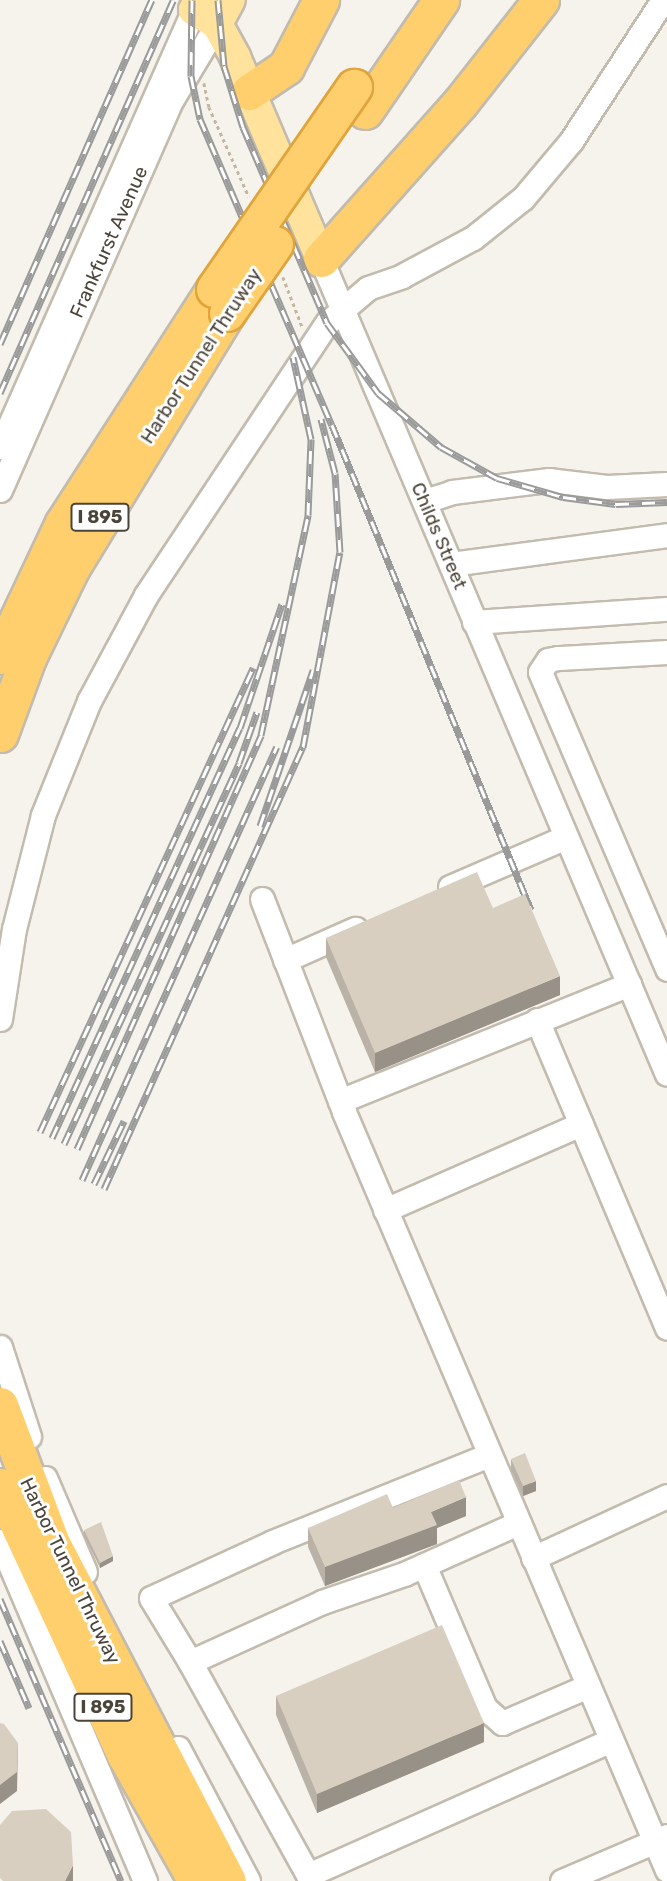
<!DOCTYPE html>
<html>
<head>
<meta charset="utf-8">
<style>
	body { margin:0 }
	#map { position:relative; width:667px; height:1881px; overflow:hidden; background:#f6f3ec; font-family:Rubik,sans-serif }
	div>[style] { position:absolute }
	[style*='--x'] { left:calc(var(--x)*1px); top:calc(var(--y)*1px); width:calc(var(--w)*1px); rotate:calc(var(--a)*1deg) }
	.path>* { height:2.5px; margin-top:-1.25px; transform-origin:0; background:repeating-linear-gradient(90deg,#c4b79f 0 3.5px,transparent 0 7px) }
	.roads { filter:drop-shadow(2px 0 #c2bbae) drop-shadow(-2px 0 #c2bbae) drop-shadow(0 2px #c2bbae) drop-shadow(0 -2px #c2bbae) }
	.minor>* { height:23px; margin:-11.5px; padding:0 11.5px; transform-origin:11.5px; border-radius:11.5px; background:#fff }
	.major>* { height:30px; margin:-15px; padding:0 15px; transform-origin:15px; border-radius:15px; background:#ffe39c }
	.highway>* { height:35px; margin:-17.5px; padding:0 17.5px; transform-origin:17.5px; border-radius:17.5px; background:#ffcf6e }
	.rail>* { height:7px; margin-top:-3.5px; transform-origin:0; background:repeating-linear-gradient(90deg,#fff 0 13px,#9a9a9a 0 26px); box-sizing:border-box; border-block:2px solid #9a9a9a }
	.bridges { filter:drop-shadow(2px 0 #e0a43c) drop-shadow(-2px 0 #e0a43c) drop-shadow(0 2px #e0a43c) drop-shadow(0 -2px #e0a43c) }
	.highway-bridge>* { height:35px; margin:-17.5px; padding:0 17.5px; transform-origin:17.5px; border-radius:17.5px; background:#ffcf6e }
	.wall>* { inset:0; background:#bab2a6 }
	.shaded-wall>* { inset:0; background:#979187 }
	.building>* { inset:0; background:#d8cfc1 }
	span { translate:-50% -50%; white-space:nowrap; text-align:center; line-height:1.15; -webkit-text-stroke:6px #fff; paint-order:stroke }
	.shield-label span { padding:2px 5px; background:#fff; border:2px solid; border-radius:5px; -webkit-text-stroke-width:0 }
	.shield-label { font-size:18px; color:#4b4439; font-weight:700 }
	.street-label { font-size:19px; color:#4b4439 }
</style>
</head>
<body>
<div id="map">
	<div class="path">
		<div style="--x:204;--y:83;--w:25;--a:78"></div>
		<div style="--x:209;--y:107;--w:98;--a:66"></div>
		<div style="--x:283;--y:277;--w:53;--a:68.8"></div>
	</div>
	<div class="roads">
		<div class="minor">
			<div style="--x:321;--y:259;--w:885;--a:67"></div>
			<div style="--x:0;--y:447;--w:478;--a:-66.1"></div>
			<div style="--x:0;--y:490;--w:427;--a:-66.3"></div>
			<div style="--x:172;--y:99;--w:87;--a:-59"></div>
			<div style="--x:425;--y:501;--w:28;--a:-18"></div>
			<div style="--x:452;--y:492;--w:98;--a:-7.1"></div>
			<div style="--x:549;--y:480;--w:58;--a:6.9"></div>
			<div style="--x:607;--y:487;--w:60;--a:-2.9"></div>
			<div style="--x:451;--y:564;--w:218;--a:-7.6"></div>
			<div style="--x:474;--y:622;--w:193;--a:-3.9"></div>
			<div style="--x:667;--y:652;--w:109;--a:176.8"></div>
			<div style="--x:558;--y:658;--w:10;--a:169"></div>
			<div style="--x:548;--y:660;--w:14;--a:124"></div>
			<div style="--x:540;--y:672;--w:323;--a:66.8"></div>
			<div style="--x:450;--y:887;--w:126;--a:-23.3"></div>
			<div style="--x:262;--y:899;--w:228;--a:68.9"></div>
			<div style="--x:344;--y:1112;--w:824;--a:66.92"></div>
			<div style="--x:285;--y:960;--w:77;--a:-23.9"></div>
			<div style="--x:0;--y:1019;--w:91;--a:-81.2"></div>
			<div style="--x:14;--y:929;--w:118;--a:-75.7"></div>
			<div style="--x:43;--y:815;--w:123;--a:-68"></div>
			<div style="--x:89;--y:701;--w:120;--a:-61.7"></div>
			<div style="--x:146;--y:595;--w:327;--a:-56.4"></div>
			<div style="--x:327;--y:323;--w:54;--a:-40.5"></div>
			<div style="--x:368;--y:288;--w:36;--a:-19"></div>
			<div style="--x:402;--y:276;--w:81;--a:-28.2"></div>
			<div style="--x:473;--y:238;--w:64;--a:-38.7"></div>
			<div style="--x:523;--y:198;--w:75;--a:-49.9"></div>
			<div style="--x:571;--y:141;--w:168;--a:-56.9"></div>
			<div style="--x:537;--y:1020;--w:334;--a:67.1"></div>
			<div style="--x:340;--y:1101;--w:312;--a:-22"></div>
			<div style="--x:385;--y:1210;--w:214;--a:-23.7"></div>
			<div style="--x:0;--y:1347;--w:94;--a:72"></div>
			<div style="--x:489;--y:1455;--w:233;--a:158.1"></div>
			<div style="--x:273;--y:1542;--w:134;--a:155.3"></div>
			<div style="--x:151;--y:1598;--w:75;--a:58.6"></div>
			<div style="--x:190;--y:1662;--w:145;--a:-24.4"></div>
			<div style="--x:322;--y:1602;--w:87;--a:-18.9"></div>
			<div style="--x:404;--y:1574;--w:125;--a:-24.1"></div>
			<div style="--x:45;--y:1478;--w:102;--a:66.9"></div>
			<div style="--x:0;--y:1541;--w:370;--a:66.9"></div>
			<div style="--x:533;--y:1558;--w:148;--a:-24.8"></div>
			<div style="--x:424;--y:1565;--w:155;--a:66.9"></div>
			<div style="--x:485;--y:1708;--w:23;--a:41"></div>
			<div style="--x:502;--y:1723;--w:94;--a:-23.3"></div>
			<div style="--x:190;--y:1662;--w:244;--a:61"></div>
			<div style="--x:308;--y:1875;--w:332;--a:-24"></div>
			<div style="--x:178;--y:1748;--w:150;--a:62.2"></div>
			<div style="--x:562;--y:1881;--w:114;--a:-23.2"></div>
		</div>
		<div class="major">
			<div style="--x:199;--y:0;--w:11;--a:117"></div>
			<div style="--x:194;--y:10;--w:27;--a:31"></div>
			<div style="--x:217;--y:24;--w:38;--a:61"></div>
			<div style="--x:235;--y:57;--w:220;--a:66.9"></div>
			<div style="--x:217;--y:24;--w:27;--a:-62"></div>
		</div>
		<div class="highway">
			<div style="--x:249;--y:92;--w:45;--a:-34"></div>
			<div style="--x:286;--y:67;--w:76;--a:-62.4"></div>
			<div style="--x:365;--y:111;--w:135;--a:-55.6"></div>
			<div style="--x:321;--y:259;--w:209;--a:-48.3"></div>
			<div style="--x:460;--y:103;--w:131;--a:-51.8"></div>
			<div style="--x:0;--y:656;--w:147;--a:-64.7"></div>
			<div style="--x:63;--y:523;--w:278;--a:-57.2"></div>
			<div style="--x:0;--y:734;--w:81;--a:-69.8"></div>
			<div style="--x:28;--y:658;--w:99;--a:-64.2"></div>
			<div style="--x:71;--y:569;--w:300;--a:-58.6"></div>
			<div style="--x:0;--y:1405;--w:145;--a:69.4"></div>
			<div style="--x:51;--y:1541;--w:383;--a:62.5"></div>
			<div style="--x:0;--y:1486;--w:297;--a:65.1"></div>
			<div style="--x:125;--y:1755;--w:145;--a:60.6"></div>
		</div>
	</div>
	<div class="rail">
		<div style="--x:192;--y:0;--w:76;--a:90.8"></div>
		<div style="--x:191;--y:76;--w:44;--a:78.2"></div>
		<div style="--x:200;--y:119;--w:333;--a:66.7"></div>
		<div style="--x:332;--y:425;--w:524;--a:67.69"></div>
		<div style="--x:218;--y:0;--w:66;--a:84.8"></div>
		<div style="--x:224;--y:66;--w:64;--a:72.7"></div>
		<div style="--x:243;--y:127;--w:213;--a:66.8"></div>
		<div style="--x:327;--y:323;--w:87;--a:53.9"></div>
		<div style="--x:378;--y:393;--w:83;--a:40.6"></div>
		<div style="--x:441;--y:447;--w:64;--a:29"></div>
		<div style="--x:497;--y:478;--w:69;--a:16.1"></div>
		<div style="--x:563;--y:497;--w:53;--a:7.5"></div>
		<div style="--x:616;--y:504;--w:51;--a:-2.2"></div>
		<div style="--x:0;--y:344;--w:376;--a:-66.2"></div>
		<div style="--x:0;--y:393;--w:429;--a:-66.2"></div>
		<div style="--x:260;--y:826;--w:165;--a:-71.2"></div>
		<div style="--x:40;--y:1132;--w:511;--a:-65.34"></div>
		<div style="--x:52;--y:1138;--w:451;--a:-65.4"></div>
		<div style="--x:240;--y:728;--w:131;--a:-71.3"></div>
		<div style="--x:64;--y:1144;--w:419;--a:-65.3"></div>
		<div style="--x:239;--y:763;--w:54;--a:-70.6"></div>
		<div style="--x:77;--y:1149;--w:453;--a:-66"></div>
		<div style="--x:261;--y:735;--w:225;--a:-77.9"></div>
		<div style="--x:308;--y:515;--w:76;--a:-87.7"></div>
		<div style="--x:311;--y:439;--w:84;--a:-102.4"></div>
		<div style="--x:82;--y:1180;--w:475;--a:-65.8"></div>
		<div style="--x:94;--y:1184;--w:70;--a:-64.5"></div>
		<div style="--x:104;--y:1189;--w:485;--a:-65.8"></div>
		<div style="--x:303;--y:747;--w:198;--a:-79.3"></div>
		<div style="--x:340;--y:552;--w:79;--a:-93.6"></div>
		<div style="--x:335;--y:473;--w:56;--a:-104.5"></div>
		<div style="--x:0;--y:1599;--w:307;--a:66.8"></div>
		<div style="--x:0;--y:1641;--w:73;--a:66.6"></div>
	</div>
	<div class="bridges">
		<div class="highway-bridge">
			<div style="--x:214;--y:289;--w:246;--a:-55.3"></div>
			<div style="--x:227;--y:313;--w:84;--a:-55.2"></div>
		</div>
	</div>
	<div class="wall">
		<div style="clip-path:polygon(326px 938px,560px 995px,375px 1072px,326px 957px)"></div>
		<div style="clip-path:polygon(511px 1459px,536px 1491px,523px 1496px,511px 1469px)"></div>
		<div style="clip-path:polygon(393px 1508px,466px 1516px,437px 1528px,437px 1544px,325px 1586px,308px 1547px,308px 1528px)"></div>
		<div style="clip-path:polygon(84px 1530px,113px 1561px,100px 1568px,84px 1535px)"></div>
		<div style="clip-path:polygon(276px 1696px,484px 1742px,317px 1813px,276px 1715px)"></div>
	</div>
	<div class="shaded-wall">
		<div style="clip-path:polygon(560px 976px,560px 995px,375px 1072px,375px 1053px)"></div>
		<div style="clip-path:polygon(536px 1481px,536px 1491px,523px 1496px,523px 1486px)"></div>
		<div style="clip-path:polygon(466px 1497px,466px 1516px,437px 1528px,437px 1544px,325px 1586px,325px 1567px,431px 1512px)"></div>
		<div style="clip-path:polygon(113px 1556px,113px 1561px,100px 1568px,100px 1563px)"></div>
		<div style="clip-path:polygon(484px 1723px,484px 1742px,317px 1813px,317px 1794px)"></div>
		<div style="clip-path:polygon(18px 1743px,17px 1791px,0 1804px,0 1785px)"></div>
		<div style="clip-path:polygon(73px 1865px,73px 1881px,65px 1881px)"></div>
	</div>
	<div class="building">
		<div style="clip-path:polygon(477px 872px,493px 908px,525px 894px,560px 976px,375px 1053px,326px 938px)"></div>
		<div style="clip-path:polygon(525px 1453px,536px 1481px,523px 1486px,511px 1459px)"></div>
		<div style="clip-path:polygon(459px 1480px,466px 1497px,431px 1512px,437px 1525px,325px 1567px,308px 1528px,387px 1494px,393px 1508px)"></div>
		<div style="clip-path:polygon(101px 1522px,113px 1556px,100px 1563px,84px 1530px)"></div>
		<div style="clip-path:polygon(442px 1625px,484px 1723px,317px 1794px,276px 1696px)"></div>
		<div style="clip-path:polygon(0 1723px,4px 1724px,18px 1743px,17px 1772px,0 1785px)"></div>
		<div style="clip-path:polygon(46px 1809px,71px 1832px,73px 1865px,65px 1881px,3px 1881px,0 1878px,0 1825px,12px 1811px)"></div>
	</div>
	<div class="shield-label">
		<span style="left:100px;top:517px">I 895</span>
		<span style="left:103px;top:1707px">I 895</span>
	</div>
	<div class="street-label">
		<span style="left:109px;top:242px;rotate:-66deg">Frankfurst Avenue</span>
		<span style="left:201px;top:356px;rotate:-57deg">Harbor Tunnel Thruway</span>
		<span style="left:439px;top:536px;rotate:67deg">Childs Street</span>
		<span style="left:70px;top:1571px;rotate:64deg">Harbor Tunnel Thruway</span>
	</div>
</div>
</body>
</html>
